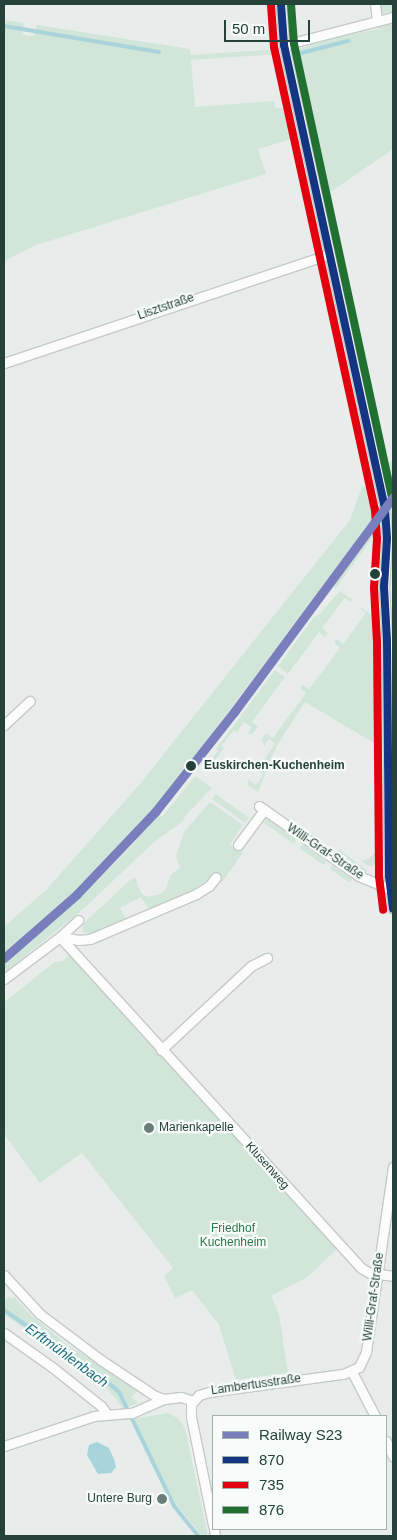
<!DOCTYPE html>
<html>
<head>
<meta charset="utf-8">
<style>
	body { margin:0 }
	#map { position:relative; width:397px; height:1540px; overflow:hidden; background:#e8edeb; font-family:Arial,sans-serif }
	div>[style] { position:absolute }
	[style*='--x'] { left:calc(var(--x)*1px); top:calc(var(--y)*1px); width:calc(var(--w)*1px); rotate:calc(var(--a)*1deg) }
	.green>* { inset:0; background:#d1e6d8 }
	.water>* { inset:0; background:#a9d4db }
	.stream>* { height:4px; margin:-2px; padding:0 2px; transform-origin:2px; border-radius:2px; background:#a9d4db }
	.roads { filter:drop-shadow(1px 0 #c5cac8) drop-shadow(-1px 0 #c5cac8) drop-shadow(0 1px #c5cac8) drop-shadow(0 -1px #c5cac8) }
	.street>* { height:9px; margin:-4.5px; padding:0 4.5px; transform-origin:4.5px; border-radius:4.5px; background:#fcfcfc }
	.bus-1>* { height:8px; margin:-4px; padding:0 4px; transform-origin:4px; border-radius:4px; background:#143582 }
	.bus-2>* { height:8px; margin:-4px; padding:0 4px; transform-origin:4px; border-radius:4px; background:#e3000f }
	.bus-3>* { height:8px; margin:-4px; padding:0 4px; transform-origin:4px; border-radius:4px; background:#207031 }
	.rail-1>* { height:9px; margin:-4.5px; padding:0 4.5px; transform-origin:4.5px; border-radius:4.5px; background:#787fbc }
	.dots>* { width:14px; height:14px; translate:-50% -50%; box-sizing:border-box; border:2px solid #f7fbf9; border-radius:50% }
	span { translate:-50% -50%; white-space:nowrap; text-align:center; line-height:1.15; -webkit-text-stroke:4.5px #f7fbf9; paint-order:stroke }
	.street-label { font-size:12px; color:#24423a }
	.stop-label { font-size:12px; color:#24423a; font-weight:700 }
	.left { translate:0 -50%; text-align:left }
	.poi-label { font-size:12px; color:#24423a }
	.right { translate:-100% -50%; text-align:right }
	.park-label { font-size:12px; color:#2d7a4b }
	.water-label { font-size:14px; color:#1c6f80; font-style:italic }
	.frame { position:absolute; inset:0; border:5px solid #24423a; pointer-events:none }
	.legend { position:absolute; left:212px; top:1415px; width:175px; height:115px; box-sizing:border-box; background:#f7fbf9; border:1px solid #a3b1ad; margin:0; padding:6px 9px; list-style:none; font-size:15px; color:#24423a }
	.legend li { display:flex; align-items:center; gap:10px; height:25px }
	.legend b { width:25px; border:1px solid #a3b1ad }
	.scale { position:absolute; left:224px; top:20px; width:86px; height:22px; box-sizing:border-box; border:2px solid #24423a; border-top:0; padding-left:6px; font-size:15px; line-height:18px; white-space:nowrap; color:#24423a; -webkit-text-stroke:4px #f7fbf9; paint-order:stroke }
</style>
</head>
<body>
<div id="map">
	<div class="green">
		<div style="clip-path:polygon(377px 4px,393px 4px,393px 12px,382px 13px)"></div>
		<div style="clip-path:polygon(4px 20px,24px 23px,22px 35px,34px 36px,37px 25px,190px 49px,191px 55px,278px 49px,278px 54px,191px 60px,195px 107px,274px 101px,275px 108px,289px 108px,295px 138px,258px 149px,266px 174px,36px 245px,4px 261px)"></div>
		<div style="clip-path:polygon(393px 21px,393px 149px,326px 195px,296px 50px,340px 36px,379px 29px,378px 25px)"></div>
		<div style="clip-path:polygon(393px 461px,393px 491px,391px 492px,385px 465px)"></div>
		<div style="clip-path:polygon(371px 485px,376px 514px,164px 798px,85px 883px,4px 953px,4px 927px,47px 889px,139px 785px,350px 520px,362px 487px)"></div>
		<div style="clip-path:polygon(377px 525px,378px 537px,373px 537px,336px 588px,332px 585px)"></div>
		<div style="clip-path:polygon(374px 576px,380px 577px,380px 592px,378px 595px,374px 595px,369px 587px)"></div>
		<div style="clip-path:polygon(340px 591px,353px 600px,351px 602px,345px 598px,322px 628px,328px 633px,325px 637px,319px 632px,288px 674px,278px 666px,315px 616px,317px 617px)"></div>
		<div style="clip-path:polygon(361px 607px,370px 614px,376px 614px,377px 745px,305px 702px,276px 747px,258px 792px,247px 784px,249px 780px,256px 785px,261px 778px,263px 774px,260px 772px,266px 763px,263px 761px,275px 744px,269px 739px,264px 746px,262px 739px,266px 733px,273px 738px,306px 693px,300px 688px,303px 685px,309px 689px,340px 648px,334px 643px,336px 639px,343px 644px,356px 627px,366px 613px,360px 608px)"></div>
		<div style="clip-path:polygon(378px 623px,381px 644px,382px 770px,380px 770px)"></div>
		<div style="clip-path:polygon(275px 670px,285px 677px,252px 722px,258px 727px,252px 734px,248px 734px,251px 727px,244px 722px,237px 732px,234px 730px,221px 746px,224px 748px,212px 764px,216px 767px,212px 769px,208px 766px,205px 771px,203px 770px,218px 751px,216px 749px)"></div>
		<div style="clip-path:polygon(195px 776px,212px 788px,186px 815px,182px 822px,154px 842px,81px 911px,4px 973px,4px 963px,86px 891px,127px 851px,159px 814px,162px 817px)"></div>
		<div style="clip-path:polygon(216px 794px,249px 818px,245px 823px,212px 799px)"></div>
		<div style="clip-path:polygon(210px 802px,243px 825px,230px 844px,243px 853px,222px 882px,215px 873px,194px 890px,149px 909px,141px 897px,120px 908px,126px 919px,89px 934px,83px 932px,83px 924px,130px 880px,135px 877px,141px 893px,148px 897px,160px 894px,166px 889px,170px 876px,180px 867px,176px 856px,184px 832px)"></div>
		<div style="clip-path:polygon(382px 804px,382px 857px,380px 857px,379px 805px)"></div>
		<div style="clip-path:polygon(266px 819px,297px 840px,294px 844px,264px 823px)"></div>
		<div style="clip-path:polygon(302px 844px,327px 861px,324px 865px,299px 848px)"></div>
		<div style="clip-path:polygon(339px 850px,367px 870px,366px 873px,358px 871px,335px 855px)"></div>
		<div style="clip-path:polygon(377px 851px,377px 860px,373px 866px,369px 866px,361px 861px,368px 859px)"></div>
		<div style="clip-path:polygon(332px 865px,352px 879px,351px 881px,349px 882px,330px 869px)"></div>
		<div style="clip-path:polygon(69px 955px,337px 1249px,306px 1278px,271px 1296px,279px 1314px,288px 1373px,236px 1380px,219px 1325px,192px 1290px,175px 1298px,164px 1276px,173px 1268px,82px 1153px,40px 1183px,4px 1134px,4px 1002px,55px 962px,63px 961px)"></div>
		<div style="clip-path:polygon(9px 1296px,11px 1299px,14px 1297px,32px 1316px,65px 1343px,136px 1389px,137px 1391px,131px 1397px,138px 1402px,136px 1404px,123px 1409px,107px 1388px,4px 1314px,4px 1302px)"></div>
		<div style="clip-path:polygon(168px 1413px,179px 1419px,185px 1428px,208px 1536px,202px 1536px,175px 1503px,133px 1419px)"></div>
	</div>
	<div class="water">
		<div style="clip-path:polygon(97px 1442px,109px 1448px,114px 1459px,116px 1467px,111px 1473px,98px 1474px,87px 1455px,89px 1445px)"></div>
	</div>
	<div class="stream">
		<div style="--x:4;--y:26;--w:157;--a:9.5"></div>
		<div style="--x:297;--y:54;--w:53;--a:-14.3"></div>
		<div style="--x:4;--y:1310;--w:121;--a:34.6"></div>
		<div style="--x:104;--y:1379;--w:20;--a:41"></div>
		<div style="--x:119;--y:1392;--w:127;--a:64.2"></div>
		<div style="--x:174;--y:1506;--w:38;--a:51"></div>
	</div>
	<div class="roads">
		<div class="street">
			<div style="--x:281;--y:4;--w:41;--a:85.8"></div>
			<div style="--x:284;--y:45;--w:475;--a:77.7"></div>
			<div style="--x:385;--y:509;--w:30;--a:86"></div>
			<div style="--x:387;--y:539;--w:48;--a:93.6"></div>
			<div style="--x:384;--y:587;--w:54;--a:86.8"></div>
			<div style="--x:387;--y:641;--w:235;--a:89.5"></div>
			<div style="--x:389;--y:876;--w:33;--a:83"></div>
			<div style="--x:375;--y:4;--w:17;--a:83"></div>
			<div style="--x:284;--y:45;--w:113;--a:-14.4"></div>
			<div style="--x:4;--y:363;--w:343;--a:-18.5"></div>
			<div style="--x:4;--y:725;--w:35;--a:-43"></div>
			<div style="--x:259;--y:806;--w:122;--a:35"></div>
			<div style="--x:359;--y:876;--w:33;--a:23"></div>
			<div style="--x:238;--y:845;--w:44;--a:-53.4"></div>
			<div style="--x:60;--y:937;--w:447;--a:47.7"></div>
			<div style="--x:361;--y:1268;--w:10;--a:29"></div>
			<div style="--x:370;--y:1273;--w:23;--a:7"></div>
			<div style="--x:60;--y:937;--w:18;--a:9"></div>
			<div style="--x:78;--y:940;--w:12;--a:-5"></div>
			<div style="--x:90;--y:939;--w:115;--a:-23"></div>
			<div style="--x:196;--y:894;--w:15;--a:-32"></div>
			<div style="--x:209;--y:886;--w:11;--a:-52"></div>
			<div style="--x:4;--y:979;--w:70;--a:-36.9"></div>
			<div style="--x:60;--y:937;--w:25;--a:-43"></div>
			<div style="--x:161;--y:1050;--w:123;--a:-43"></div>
			<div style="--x:251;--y:966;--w:18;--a:-27"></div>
			<div style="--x:4;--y:1275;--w:53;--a:47.3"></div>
			<div style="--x:40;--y:1314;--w:76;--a:37"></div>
			<div style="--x:101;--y:1360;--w:65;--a:33.7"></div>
			<div style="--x:155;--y:1396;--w:9;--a:18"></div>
			<div style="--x:164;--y:1399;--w:17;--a:-7"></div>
			<div style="--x:181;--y:1397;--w:13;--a:18"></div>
			<div style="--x:4;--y:1333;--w:59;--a:35.3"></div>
			<div style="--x:52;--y:1367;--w:63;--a:38.5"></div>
			<div style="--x:101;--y:1406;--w:10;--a:53"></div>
			<div style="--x:352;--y:1372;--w:50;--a:62.4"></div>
			<div style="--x:386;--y:1441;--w:17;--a:66"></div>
			<div style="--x:4;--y:1446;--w:95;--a:-18.4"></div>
			<div style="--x:94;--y:1416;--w:38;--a:-5"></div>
			<div style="--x:132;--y:1413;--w:35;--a:-24"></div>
			<div style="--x:213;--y:1525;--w:110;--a:-101.5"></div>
			<div style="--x:191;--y:1417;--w:13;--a:-90"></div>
			<div style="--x:191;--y:1404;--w:12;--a:-48"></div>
			<div style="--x:199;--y:1395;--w:10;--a:-17"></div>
			<div style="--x:209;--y:1392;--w:135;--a:-7.7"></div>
			<div style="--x:343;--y:1374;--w:17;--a:-24"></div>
			<div style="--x:359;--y:1367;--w:17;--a:-65"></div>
			<div style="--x:366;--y:1352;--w:187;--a:-81.7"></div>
			<div style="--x:214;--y:1529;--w:7;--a:82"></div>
		</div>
	</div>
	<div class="bus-1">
		<div style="--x:281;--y:4;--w:41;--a:85.8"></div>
		<div style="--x:284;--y:45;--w:475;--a:77.7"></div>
		<div style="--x:385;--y:509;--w:30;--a:86"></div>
		<div style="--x:387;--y:539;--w:48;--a:93.6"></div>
		<div style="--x:384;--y:587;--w:54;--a:86.8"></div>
		<div style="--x:387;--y:641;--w:235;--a:89.5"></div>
		<div style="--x:389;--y:876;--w:33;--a:83"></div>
	</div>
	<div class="bus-2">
		<div style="--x:271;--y:5;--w:42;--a:85.9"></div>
		<div style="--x:274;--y:47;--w:474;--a:77.7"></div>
		<div style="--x:375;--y:510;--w:29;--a:86"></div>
		<div style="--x:377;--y:539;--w:49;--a:93.5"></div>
		<div style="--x:374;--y:588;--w:53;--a:86.8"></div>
		<div style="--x:377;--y:641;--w:235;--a:89.5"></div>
		<div style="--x:379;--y:876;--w:34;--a:83"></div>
	</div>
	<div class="bus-3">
		<div style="--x:291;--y:4;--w:40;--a:85.7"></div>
		<div style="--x:294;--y:44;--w:467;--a:77.8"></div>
	</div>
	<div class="rail-1">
		<div style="--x:4;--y:958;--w:96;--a:-41.2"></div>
		<div style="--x:76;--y:895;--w:115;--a:-46.4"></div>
		<div style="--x:155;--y:812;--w:127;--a:-51.7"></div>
		<div style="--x:234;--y:712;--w:267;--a:-53.5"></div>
	</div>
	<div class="dots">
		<div style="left:375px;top:574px;background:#24423a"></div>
		<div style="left:191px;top:766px;background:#24423a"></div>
		<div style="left:149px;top:1128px;background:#697e78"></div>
		<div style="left:162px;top:1499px;background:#697e78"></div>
	</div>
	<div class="street-label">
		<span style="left:166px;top:307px;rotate:-19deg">Lisztstraße</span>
		<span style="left:325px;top:852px;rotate:34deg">Willi-Graf-Straße</span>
		<span style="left:267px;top:1166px;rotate:48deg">Klusenweg</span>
		<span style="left:374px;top:1297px;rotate:-82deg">Willi-Graf-Straße</span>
		<span style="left:256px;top:1385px;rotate:-8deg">Lambertusstraße</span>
	</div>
	<div class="stop-label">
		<span class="left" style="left:204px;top:766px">Euskirchen-Kuchenheim</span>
	</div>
	<div class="poi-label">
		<span class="left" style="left:159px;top:1128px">Marienkapelle</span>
		<span class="right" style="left:152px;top:1499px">Untere Burg</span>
	</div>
	<div class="park-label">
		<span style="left:233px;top:1236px">Friedhof<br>Kuchenheim</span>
	</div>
	<div class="water-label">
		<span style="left:67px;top:1355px;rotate:36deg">Erftmühlenbach</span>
	</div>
	<div class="frame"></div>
	<ul class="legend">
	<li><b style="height:6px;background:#787fbc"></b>Railway S23</li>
	<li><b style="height:6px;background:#143582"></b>870</li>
	<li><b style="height:6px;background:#e3000f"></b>735</li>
	<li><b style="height:6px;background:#207031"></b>876</li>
	</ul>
	<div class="scale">50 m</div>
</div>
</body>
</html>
